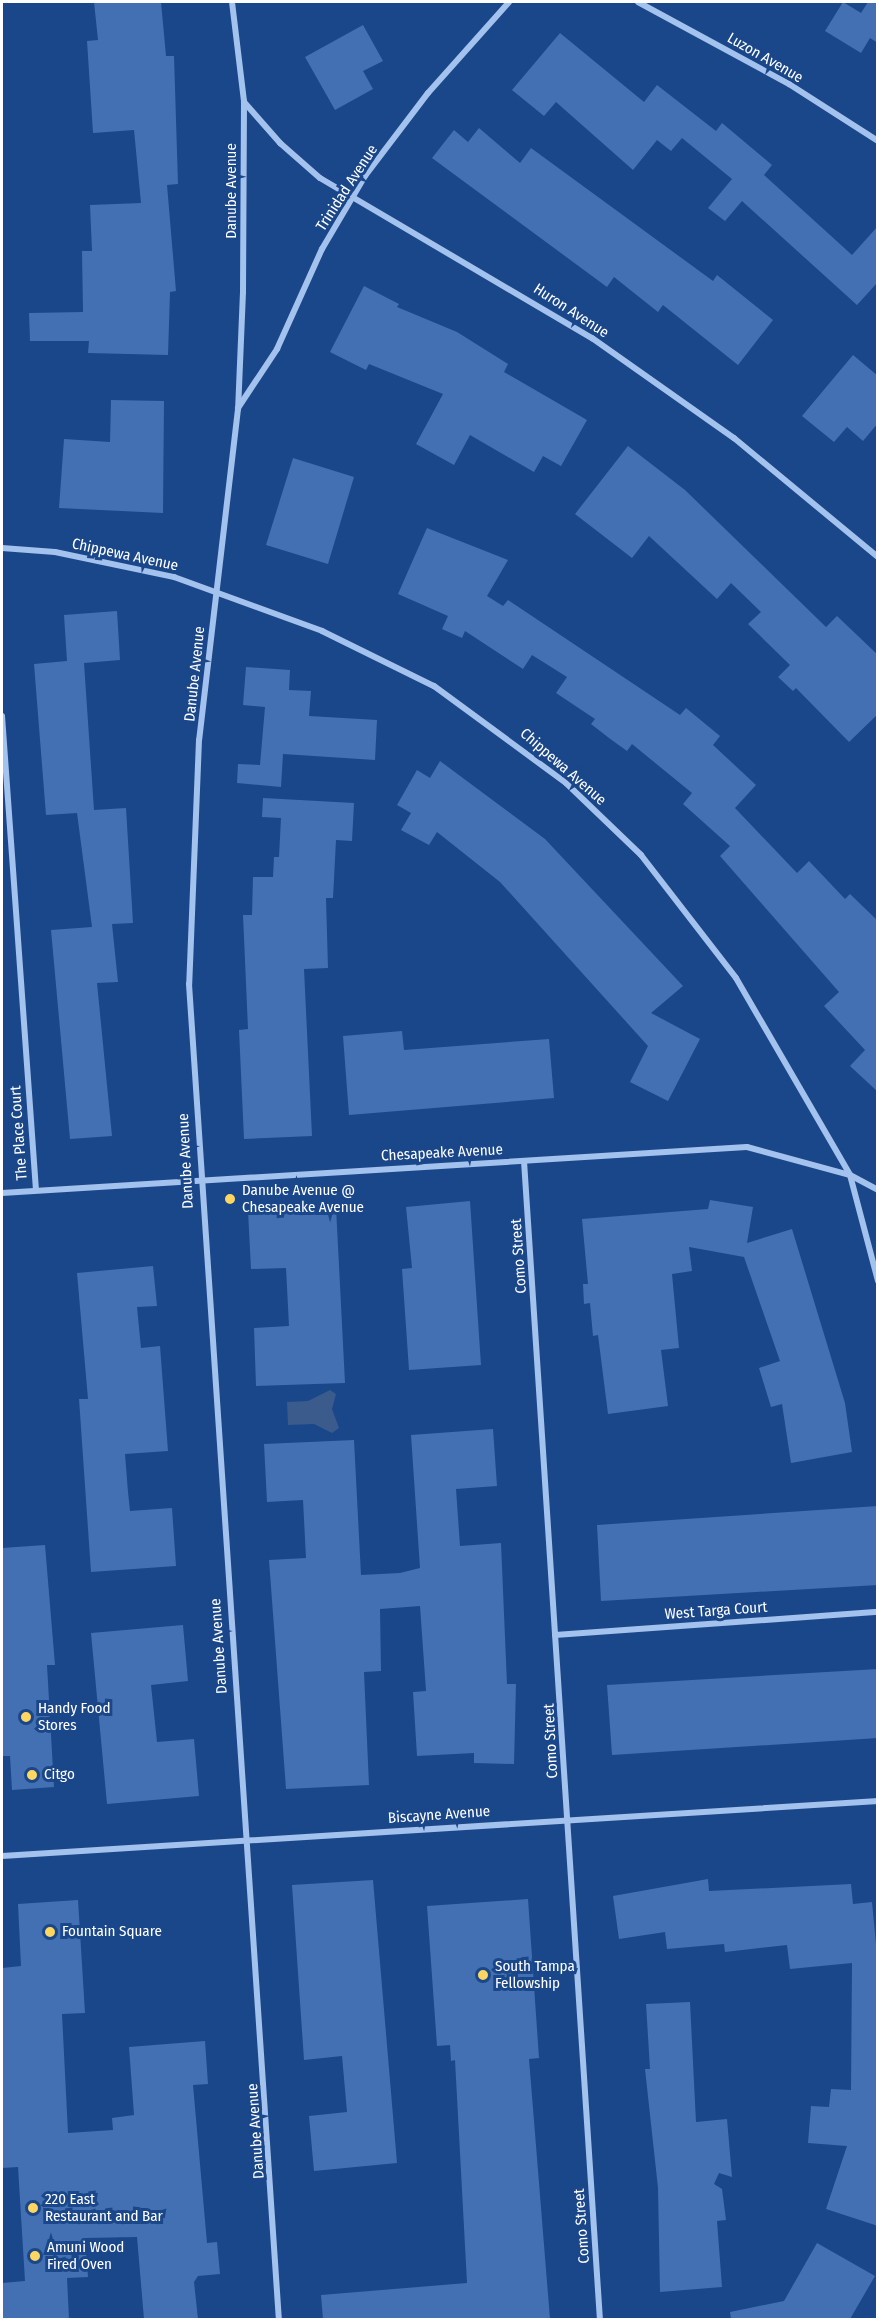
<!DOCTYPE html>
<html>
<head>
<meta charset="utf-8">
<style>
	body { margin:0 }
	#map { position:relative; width:879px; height:2321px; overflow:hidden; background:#1a478a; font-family:"Fira Sans Condensed",sans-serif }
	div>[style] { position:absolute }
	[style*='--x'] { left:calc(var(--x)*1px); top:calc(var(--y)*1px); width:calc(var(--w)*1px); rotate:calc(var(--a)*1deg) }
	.water>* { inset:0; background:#3a5b8c }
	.building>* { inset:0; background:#4370b2 }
	.minor>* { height:6px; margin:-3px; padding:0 3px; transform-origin:3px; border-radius:3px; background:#a3c2ed }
	.dots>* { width:16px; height:16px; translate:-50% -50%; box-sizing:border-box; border:3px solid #1a478a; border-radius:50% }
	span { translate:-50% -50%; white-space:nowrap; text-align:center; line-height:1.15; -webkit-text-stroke:6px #1a478a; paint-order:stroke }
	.street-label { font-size:15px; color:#fff }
	.poi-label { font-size:15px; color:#fff }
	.left { translate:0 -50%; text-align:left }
	.frame { position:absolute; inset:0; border:3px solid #fff; pointer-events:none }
</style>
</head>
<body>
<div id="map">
	<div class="water">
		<div style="clip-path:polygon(330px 1390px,336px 1394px,332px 1409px,339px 1428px,332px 1433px,314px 1424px,288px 1425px,287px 1402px,308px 1401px)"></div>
	</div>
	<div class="building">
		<div style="clip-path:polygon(94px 2px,161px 2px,166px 56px,174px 56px,178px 184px,167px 185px,176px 291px,170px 292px,168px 355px,88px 353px,89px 341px,30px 341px,29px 313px,83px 312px,82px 251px,92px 251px,90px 205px,141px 203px,134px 130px,93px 133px,87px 41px,98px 40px)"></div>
		<div style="clip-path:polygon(843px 2px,861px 13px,868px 2px,878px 2px,878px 43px,870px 38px,861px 53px,825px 31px)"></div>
		<div style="clip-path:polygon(363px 25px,383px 61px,363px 71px,373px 89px,335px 110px,305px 57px)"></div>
		<div style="clip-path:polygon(560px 33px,644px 102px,657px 85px,716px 131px,722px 123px,772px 165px,764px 175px,852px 255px,878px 226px,878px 282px,857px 305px,742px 201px,725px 221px,708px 208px,732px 179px,682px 138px,671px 151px,657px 140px,633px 170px,556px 102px,544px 116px,512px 90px)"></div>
		<div style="clip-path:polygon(479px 128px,520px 163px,531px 148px,713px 281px,717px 275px,773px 320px,738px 365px,663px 305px,658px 312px,614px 277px,607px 287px,432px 158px,454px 130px,468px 142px)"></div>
		<div style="clip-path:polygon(364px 286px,399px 304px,397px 307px,457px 332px,508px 364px,504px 372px,587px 420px,561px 466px,543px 456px,534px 472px,470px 435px,454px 465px,416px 444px,443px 394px,369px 364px,366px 370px,330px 352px)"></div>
		<div style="clip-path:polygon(853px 355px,878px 376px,878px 423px,863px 441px,847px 427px,834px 442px,802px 416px)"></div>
		<div style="clip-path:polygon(111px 400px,164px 401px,163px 513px,59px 508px,64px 439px,110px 442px)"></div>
		<div style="clip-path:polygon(628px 446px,685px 490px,826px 627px,837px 616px,878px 655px,878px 714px,849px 742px,796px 688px,793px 691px,778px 677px,790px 665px,748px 624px,761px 612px,731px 583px,717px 599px,649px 536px,632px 558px,575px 514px)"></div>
		<div style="clip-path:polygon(293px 458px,354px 477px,328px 564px,266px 545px)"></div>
		<div style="clip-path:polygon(427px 528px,508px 560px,487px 596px,503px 606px,508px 600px,680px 715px,686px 708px,720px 736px,713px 745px,756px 785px,735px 808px,797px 873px,809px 861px,845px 899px,850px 894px,878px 921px,878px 1092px,850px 1066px,865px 1050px,824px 1006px,839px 992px,720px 856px,730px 846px,683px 804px,692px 793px,632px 744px,627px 751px,609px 738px,591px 724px,595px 719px,556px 693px,567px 677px,532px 655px,523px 669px,465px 631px,462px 638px,442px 629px,448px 616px,398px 594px)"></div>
		<div style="clip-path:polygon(117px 611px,120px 660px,84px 663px,94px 810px,126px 808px,133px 923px,112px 924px,118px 982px,97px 983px,112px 1136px,70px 1139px,51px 930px,92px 927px,77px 813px,46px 815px,34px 664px,67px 661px,64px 615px)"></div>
		<div style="clip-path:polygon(246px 667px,290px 670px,289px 690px,311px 691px,309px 716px,377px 720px,375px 760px,283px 754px,281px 787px,237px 783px,238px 764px,260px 765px,265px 707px,243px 705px)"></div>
		<div style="clip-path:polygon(440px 761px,545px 839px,683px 986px,651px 1013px,700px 1039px,668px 1101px,630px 1082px,648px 1046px,500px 882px,437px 832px,429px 845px,401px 830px,411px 813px,397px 805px,417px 770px,430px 778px)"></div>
		<div style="clip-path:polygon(263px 798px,354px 803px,352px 841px,336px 840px,333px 898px,326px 898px,328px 968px,304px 969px,312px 1136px,244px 1139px,239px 1030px,248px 1029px,243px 915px,252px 915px,253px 877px,273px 877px,274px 857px,279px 857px,281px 818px,262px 817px)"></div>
		<div style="clip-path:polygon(402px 1031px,404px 1050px,549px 1039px,554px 1098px,349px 1115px,343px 1036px)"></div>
		<div style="clip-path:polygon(710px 1200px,753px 1207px,747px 1243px,792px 1229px,845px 1403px,852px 1452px,791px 1463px,782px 1404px,771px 1407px,759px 1368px,780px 1361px,744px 1257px,689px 1247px,692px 1271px,672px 1274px,679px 1348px,661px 1350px,668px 1406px,608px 1414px,598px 1335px,593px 1336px,590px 1303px,584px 1304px,583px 1284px,588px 1284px,582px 1219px,708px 1209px)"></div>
		<div style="clip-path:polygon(470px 1201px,481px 1365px,409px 1370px,402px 1269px,412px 1268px,406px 1207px)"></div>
		<div style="clip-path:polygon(336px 1207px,345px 1383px,256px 1386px,254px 1328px,289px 1326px,286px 1268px,251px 1269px,248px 1211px)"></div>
		<div style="clip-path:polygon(153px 1266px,157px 1306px,137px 1307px,141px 1348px,160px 1346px,168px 1451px,125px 1454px,128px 1492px,130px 1511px,172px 1508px,176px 1566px,91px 1572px,79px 1399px,88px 1399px,77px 1273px)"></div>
		<div style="clip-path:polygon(493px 1429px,497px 1486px,456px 1489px,460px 1546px,501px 1543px,507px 1684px,516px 1684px,514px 1764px,474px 1763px,474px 1753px,417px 1756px,413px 1692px,426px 1691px,420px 1606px,380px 1609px,381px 1671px,364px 1672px,369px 1785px,286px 1789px,269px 1560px,306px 1558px,303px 1500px,267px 1502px,264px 1444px,354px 1440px,361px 1575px,400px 1573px,420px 1568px,411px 1435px)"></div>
		<div style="clip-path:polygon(878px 1506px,878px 1585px,601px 1601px,597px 1525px)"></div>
		<div style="clip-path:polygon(45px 1545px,55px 1665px,47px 1665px,54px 1787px,12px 1790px,10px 1756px,2px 1756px,2px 1548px)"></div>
		<div style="clip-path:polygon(183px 1625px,188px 1681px,151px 1685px,157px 1742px,194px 1739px,199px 1796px,107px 1804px,91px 1633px)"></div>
		<div style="clip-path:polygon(878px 1669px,878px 1738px,612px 1755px,607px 1685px)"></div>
		<div style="clip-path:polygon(708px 1879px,709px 1891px,851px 1884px,853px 1904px,872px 1902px,878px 1965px,878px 2226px,826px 2209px,847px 2146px,808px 2143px,811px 2106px,829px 2107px,831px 2089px,851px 2090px,852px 1963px,790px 1969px,787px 1945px,725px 1952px,724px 1944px,667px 1949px,665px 1932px,619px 1939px,613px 1896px)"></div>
		<div style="clip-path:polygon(373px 1880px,397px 2163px,314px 2171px,309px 2116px,347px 2112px,342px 2056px,304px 2060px,292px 1885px)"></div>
		<div style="clip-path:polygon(528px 1899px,539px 2058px,529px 2059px,550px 2319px,323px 2319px,321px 2295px,467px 2283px,455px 2060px,451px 2061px,450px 2045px,437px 2046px,427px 1906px)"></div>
		<div style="clip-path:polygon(78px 1900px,85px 2013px,62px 2014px,68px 2133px,113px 2130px,112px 2118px,134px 2115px,129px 2047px,205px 2041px,208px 2084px,193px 2085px,207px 2243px,217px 2242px,220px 2274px,198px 2276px,194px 2282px,198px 2319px,144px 2319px,137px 2237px,85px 2238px,88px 2277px,67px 2278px,69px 2319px,2px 2319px,2px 2283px,25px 2281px,18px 2167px,2px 2168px,2px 1968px,21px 1966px,18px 1904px)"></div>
		<div style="clip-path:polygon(690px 2002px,696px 2122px,727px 2119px,732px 2177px,719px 2173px,714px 2184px,722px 2189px,726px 2220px,717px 2221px,722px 2287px,660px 2292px,658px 2188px,645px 2069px,650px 2069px,646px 2004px)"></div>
		<div style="clip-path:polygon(817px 2243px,875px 2276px,850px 2319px,731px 2319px,730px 2312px,784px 2301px)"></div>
	</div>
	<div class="minor">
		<div style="--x:232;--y:2;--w:100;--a:83.1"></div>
		<div style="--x:244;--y:101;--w:191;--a:90.3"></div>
		<div style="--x:243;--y:292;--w:117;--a:92.4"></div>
		<div style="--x:238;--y:409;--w:333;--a:96.7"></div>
		<div style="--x:199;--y:740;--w:244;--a:92.3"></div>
		<div style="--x:189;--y:984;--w:1339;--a:86.15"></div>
		<div style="--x:638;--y:2;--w:172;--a:28.5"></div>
		<div style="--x:789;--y:84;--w:106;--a:32.6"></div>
		<div style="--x:244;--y:102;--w:55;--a:48.7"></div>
		<div style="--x:280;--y:143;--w:53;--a:41.2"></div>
		<div style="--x:320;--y:178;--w:316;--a:30.5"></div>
		<div style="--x:592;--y:338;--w:174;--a:35.2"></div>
		<div style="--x:734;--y:438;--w:187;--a:39.6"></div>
		<div style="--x:238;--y:408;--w:71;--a:-56.5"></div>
		<div style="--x:277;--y:349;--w:110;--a:-65.8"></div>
		<div style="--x:322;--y:249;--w:85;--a:-59.5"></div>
		<div style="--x:365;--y:176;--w:104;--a:-52.8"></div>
		<div style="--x:428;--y:93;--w:122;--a:-48.3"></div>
		<div style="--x:2;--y:548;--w:53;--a:4.3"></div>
		<div style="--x:55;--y:552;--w:122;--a:11.9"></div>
		<div style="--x:174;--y:577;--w:158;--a:20"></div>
		<div style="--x:322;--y:631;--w:125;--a:26.2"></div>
		<div style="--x:434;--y:686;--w:164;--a:36.3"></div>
		<div style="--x:566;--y:783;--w:104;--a:43.8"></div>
		<div style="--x:641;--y:855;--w:155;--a:52.3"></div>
		<div style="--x:736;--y:978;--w:228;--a:59.9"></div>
		<div style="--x:850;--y:1175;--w:110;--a:75.2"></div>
		<div style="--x:2;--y:716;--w:475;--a:85.9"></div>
		<div style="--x:524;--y:1161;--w:1161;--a:86.25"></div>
		<div style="--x:2;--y:1193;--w:746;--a:-3.53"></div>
		<div style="--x:747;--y:1147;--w:107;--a:15.2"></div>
		<div style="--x:850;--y:1175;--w:32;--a:28"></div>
		<div style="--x:555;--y:1635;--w:324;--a:-4.1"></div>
		<div style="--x:2;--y:1856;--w:878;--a:-3.59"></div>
	</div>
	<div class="dots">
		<div style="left:230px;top:1199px;background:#ffd660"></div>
		<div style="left:26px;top:1717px;background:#ffd660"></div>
		<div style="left:32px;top:1775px;background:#ffd660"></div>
		<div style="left:50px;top:1932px;background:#ffd660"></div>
		<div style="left:483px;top:1975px;background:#ffd660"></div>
		<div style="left:33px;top:2208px;background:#ffd660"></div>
		<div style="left:35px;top:2256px;background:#ffd660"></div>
	</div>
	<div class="street-label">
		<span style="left:765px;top:58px;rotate:30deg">Luzon Avenue</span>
		<span style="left:347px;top:188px;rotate:-57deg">Trinidad Avenue</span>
		<span style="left:232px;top:191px;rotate:-90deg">Danube Avenue</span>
		<span style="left:571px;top:311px;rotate:33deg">Huron Avenue</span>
		<span style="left:125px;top:555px;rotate:12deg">Chippewa Avenue</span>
		<span style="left:195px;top:674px;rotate:-84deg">Danube Avenue</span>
		<span style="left:563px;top:767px;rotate:41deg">Chippewa Avenue</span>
		<span style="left:19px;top:1133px;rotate:-94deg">The Place Court</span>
		<span style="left:442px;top:1153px;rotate:-3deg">Chesapeake Avenue</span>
		<span style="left:186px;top:1161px;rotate:-93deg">Danube Avenue</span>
		<span style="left:519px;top:1256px;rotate:-94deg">Como Street</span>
		<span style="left:716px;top:1611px;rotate:-4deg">West Targa Court</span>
		<span style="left:219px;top:1646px;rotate:-94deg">Danube Avenue</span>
		<span style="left:551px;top:1741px;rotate:-93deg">Como Street</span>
		<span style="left:439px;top:1815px;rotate:-4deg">Biscayne Avenue</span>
		<span style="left:256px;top:2131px;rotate:-94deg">Danube Avenue</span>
		<span style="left:582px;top:2226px;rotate:-94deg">Como Street</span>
	</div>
	<div class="poi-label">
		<span class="left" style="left:242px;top:1199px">Danube Avenue @<br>Chesapeake Avenue</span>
		<span class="left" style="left:38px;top:1717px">Handy Food<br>Stores</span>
		<span class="left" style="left:44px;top:1775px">Citgo</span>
		<span class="left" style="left:62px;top:1932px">Fountain Square</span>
		<span class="left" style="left:495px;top:1975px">South Tampa<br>Fellowship</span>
		<span class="left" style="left:45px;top:2208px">220 East<br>Restaurant and Bar</span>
		<span class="left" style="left:47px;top:2256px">Amuni Wood<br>Fired Oven</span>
	</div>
	<div class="frame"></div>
</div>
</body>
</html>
